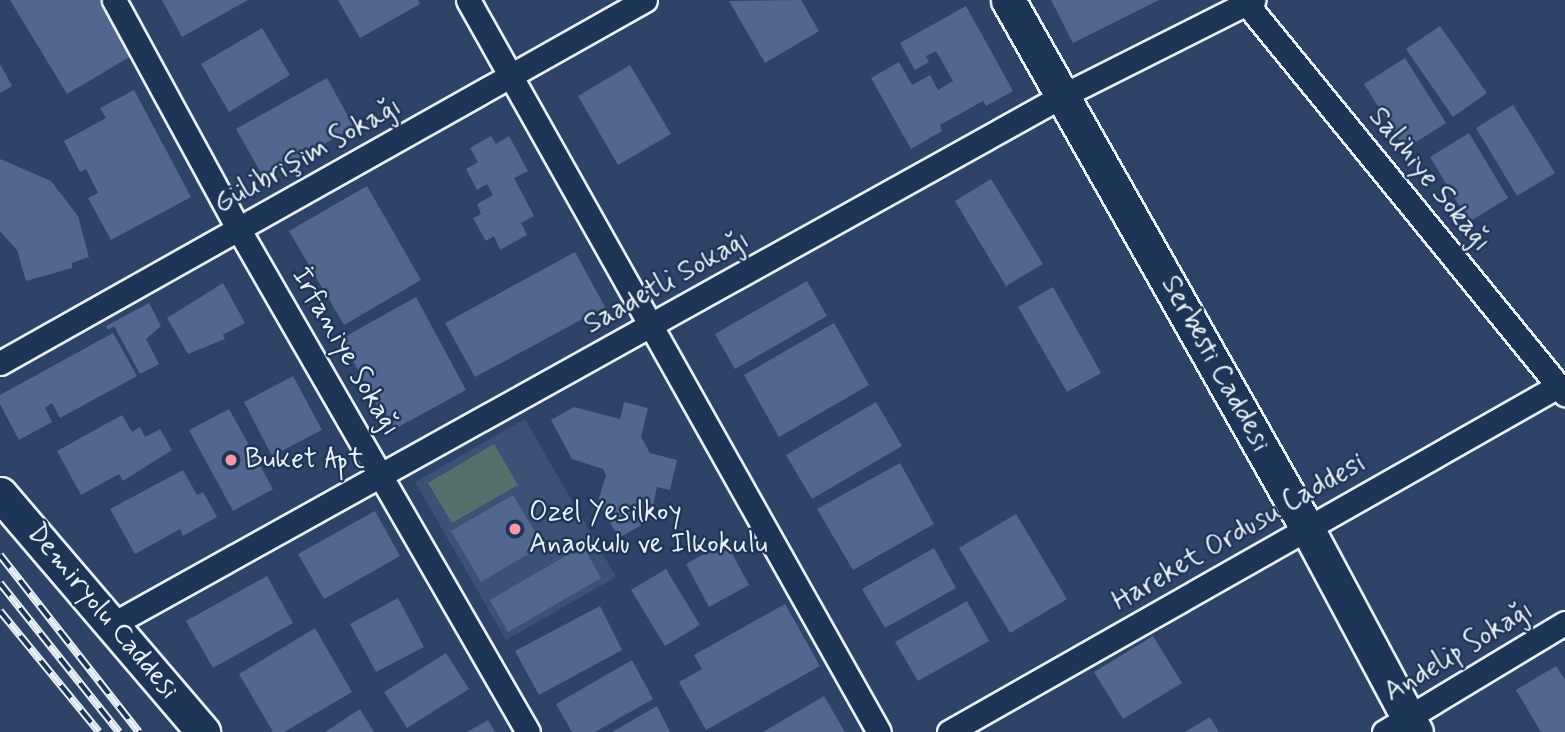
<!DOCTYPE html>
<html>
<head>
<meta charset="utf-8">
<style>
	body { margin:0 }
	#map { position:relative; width:1565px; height:732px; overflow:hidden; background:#2d4468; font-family:Mynerve,sans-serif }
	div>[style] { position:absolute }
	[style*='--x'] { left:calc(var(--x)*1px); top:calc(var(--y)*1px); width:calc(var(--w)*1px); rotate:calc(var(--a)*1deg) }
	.built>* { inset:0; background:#3c5176 }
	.green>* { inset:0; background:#546f6c }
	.building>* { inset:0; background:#51678e }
	.roads { filter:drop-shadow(2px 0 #e8f1f8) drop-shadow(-2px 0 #e8f1f8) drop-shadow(0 2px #e8f1f8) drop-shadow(0 -2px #e8f1f8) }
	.minor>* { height:23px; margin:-11.5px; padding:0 11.5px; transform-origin:11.5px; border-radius:11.5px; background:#1d3557 }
	.secondary>* { height:33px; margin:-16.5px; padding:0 16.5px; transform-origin:16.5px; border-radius:16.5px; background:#1d3557 }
	.rail>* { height:8px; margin-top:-4px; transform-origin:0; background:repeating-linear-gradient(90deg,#1d3557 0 16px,#e8f1f8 0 32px); box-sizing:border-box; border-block:2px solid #e8f1f8 }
	.dots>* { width:19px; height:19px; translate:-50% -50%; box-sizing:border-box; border:4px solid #1d3557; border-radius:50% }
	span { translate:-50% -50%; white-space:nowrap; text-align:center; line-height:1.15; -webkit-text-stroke:5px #1d3557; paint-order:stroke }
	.street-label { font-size:28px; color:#e8f1f8 }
	.poi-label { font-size:28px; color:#e8f1f8 }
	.left { translate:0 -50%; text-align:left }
</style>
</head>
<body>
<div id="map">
	<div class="built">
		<div style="clip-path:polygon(525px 419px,616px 577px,506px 640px,415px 482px)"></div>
	</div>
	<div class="green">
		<div style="clip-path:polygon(494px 444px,518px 485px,452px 523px,428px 483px)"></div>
	</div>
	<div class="building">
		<div style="clip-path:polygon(10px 0,100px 0,133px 55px,67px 94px)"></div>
		<div style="clip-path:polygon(162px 0,248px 0,182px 37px)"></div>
		<div style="clip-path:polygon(338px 0,418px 0,420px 4px,360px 38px)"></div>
		<div style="clip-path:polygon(801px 0,819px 31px,765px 63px,729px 1px)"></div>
		<div style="clip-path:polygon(1051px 0,1159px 0,1073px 43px)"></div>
		<div style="clip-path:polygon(966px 6px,1013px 91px,986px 106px,983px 101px,940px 125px,942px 131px,911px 149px,871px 78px,899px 62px,912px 85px,930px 75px,938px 90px,953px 81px,936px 51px,926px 56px,929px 62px,915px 70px,900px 43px)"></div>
		<div style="clip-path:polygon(1440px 26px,1487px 93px,1453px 117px,1406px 49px)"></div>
		<div style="clip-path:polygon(262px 28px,290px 75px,229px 112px,201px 64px)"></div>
		<div style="clip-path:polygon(1405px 58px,1446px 123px,1405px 149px,1364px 84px)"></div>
		<div style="clip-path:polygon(0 64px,12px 86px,0 93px)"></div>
		<div style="clip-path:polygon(630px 65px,671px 134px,618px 165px,578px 96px)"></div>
		<div style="clip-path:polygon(327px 78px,354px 127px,264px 178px,236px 129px)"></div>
		<div style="clip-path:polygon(134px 90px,191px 197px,111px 240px,88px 198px,98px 193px,86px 169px,80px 172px,64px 141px,106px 118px,100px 108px)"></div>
		<div style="clip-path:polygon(1513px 105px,1555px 173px,1517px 196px,1476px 128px)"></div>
		<div style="clip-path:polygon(1469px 133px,1508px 198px,1469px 222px,1430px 157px)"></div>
		<div style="clip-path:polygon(491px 136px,496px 144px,509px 136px,528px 171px,514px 178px,534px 216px,521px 223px,527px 235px,500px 250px,494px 236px,486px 241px,473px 218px,481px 214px,477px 204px,493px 195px,487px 184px,477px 190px,466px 169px,478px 162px,470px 148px)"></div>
		<div style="clip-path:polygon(0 159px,51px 181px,78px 216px,89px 257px,72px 263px,72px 268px,26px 281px,17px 250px,0 231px)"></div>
		<div style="clip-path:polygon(991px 179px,1043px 264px,1006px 286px,955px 201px)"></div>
		<div style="clip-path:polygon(367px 186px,421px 280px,344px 325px,289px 231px)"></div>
		<div style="clip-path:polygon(575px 252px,605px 307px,475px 377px,445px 323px)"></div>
		<div style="clip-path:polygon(807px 281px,827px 316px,735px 369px,715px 334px)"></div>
		<div style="clip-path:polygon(223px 283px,245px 323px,223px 335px,225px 339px,188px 354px,167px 318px)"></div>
		<div style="clip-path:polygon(1053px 287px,1101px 373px,1067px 392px,1018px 307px)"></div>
		<div style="clip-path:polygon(416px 297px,466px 390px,391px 431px,341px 339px)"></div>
		<div style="clip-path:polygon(149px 303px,161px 326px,146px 339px,159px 364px,140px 374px,114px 326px,108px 330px,106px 326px)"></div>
		<div style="clip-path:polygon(834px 323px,869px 385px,779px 437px,744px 375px)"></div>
		<div style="clip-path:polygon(113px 333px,137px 376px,60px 418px,52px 403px,45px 408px,52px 422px,19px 440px,0 404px,0 395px)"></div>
		<div style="clip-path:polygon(293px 376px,322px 430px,272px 456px,244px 402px)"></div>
		<div style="clip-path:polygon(624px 402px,648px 408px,641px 437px,650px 453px,677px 460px,670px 490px,657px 487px,650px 520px,619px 538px,598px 502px,606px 475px,603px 469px,572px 459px,551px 420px,574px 407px,620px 419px)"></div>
		<div style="clip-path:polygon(876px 402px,902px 446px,812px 499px,786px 455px)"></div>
		<div style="clip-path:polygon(229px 409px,273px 489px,233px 511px,189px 430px)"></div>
		<div style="clip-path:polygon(122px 415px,132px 432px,140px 427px,145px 437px,160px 429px,172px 450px,123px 481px,119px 474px,81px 495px,57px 451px)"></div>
		<div style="clip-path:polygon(900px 463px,934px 524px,853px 570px,817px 509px)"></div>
		<div style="clip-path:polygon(183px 470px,197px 495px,203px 492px,217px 517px,183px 536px,180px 529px,135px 554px,110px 509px)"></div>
		<div style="clip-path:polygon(513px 495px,543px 545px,481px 582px,451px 531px)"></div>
		<div style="clip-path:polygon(375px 511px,400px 556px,324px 599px,298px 554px)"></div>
		<div style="clip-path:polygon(1016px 514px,1067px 599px,1010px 633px,959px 548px)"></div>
		<div style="clip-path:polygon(726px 542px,749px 585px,709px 607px,686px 564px)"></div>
		<div style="clip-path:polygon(583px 546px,601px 578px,508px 632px,490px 600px)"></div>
		<div style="clip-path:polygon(934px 548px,956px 588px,885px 628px,862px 589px)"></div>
		<div style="clip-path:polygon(666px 569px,700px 625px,665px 646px,631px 590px)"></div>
		<div style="clip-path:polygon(267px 576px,293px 623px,213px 668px,186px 621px)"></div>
		<div style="clip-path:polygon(398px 598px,424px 647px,376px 672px,350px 624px)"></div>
		<div style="clip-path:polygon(967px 601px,989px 641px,918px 681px,895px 642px)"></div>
		<div style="clip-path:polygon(785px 604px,820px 666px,706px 730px,679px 682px,702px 669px,694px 655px)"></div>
		<div style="clip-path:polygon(600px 606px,622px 650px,539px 695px,515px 651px)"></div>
		<div style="clip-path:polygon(315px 628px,352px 692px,284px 732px,273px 732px,239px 674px)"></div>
		<div style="clip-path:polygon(1153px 636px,1182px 683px,1123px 719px,1094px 672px)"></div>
		<div style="clip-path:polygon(446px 653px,469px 689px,407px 728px,384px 692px)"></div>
		<div style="clip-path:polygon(632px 660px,653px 699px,595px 732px,572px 732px,556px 704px)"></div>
		<div style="clip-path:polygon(1556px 666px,1565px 680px,1565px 732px,1541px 732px,1516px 690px)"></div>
		<div style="clip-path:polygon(824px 696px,845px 732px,763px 732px)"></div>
		<div style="clip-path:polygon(657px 706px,670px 732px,612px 732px)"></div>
		<div style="clip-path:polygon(360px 709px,374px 732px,325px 732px)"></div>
		<div style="clip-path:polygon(1210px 717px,1219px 732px,1185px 732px)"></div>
		<div style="clip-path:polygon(488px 720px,495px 732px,467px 732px)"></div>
	</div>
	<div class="roads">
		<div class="minor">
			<div style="--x:114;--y:0;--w:262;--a:61.5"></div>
			<div style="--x:239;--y:230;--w:579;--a:60.07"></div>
			<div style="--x:468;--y:0;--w:839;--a:60.69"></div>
			<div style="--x:1246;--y:3;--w:505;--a:50.79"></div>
			<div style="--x:0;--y:363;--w:740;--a:-29.37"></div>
			<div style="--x:113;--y:624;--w:1088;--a:-29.09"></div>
			<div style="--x:1064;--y:95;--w:212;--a:-26.7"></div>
			<div style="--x:949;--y:732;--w:700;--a:-29.6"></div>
			<div style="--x:1384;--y:732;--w:211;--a:-31.1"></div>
		</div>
		<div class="secondary">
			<div style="--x:1008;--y:0;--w:607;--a:60.48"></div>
			<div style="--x:1307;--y:528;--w:231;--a:61.9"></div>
			<div style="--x:0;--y:494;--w:313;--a:49.5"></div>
		</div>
	</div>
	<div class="rail">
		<div style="--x:0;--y:555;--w:225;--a:51.9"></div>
		<div style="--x:0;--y:583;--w:191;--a:51.4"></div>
		<div style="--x:0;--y:611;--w:156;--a:50.7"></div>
	</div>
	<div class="dots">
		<div style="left:231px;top:460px;background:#ff9aa2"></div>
		<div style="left:515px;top:529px;background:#ff9aa2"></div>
	</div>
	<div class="street-label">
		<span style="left:308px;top:156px;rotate:-29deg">Gülibrişim Sokağı</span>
		<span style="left:1429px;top:180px;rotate:51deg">Salihiye Sokağı</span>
		<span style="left:667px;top:283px;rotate:-29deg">Saadetli Sokağı</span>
		<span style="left:345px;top:352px;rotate:60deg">İrfaniye Sokağı</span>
		<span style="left:1215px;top:364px;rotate:61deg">Serbesti Caddesi</span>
		<span style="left:1239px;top:533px;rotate:-30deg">Hareket Ordusu Caddesi</span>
		<span style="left:102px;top:612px;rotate:50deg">Demiryolu Caddesi</span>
		<span style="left:1459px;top:652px;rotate:-31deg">Andelip Sokağı</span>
	</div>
	<div class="poi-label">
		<span class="left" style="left:245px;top:460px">Buket Apt</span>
		<span class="left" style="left:529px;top:529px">Ozel Yesilkoy<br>Anaokulu ve Ilkokulu</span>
	</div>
</div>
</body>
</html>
